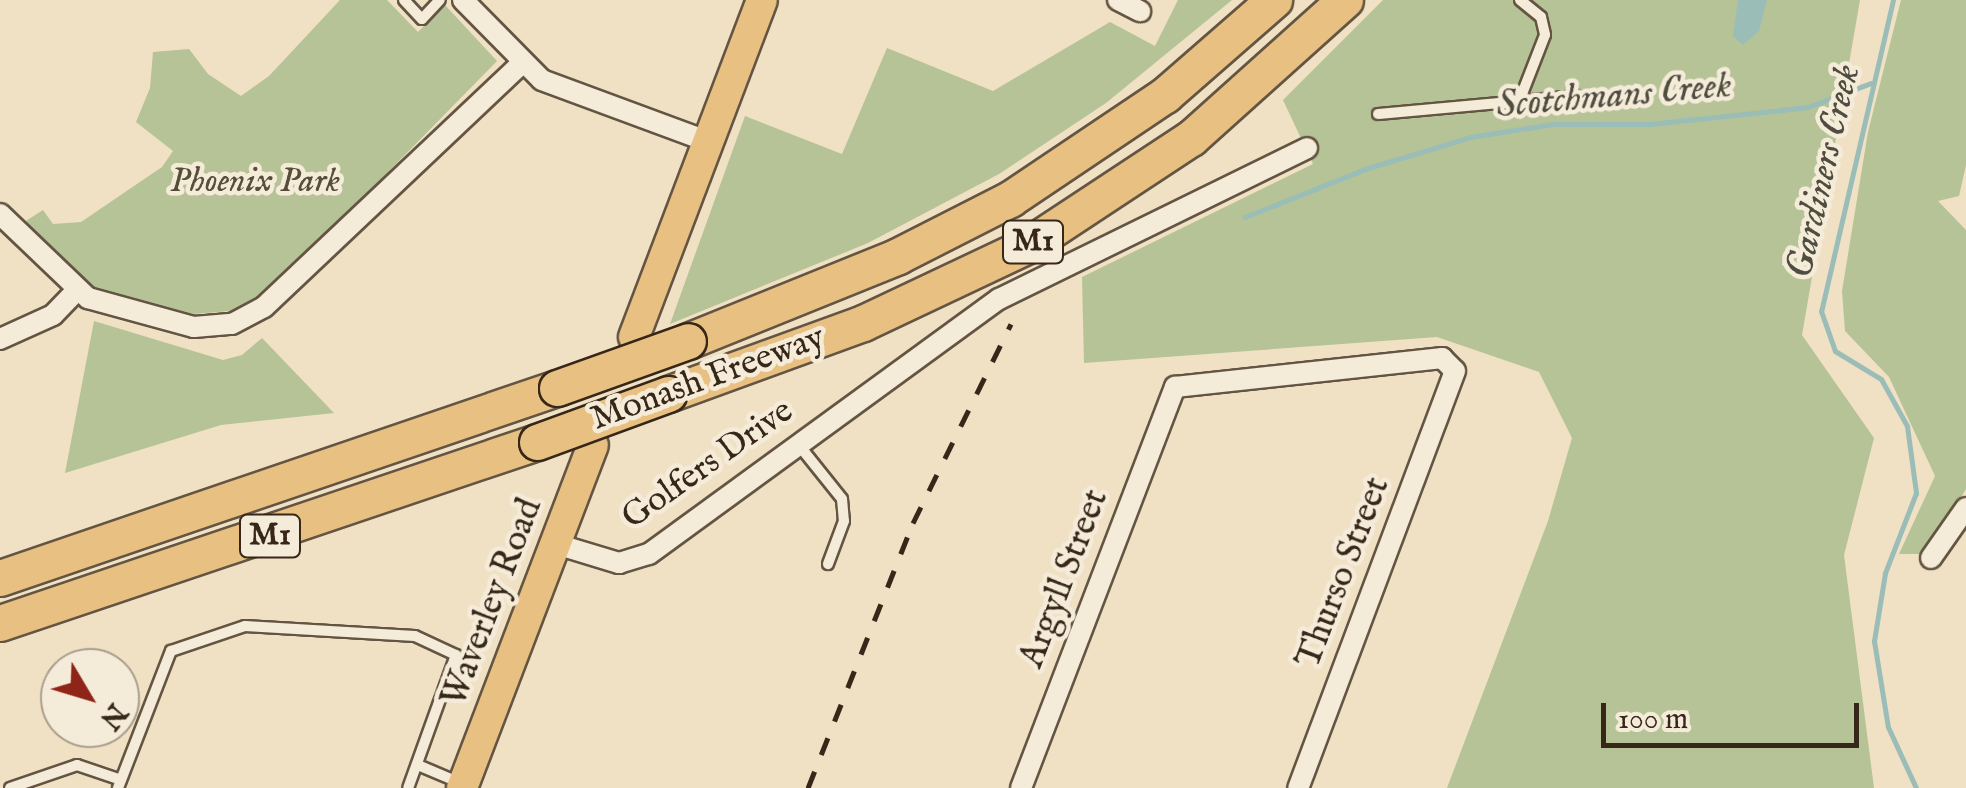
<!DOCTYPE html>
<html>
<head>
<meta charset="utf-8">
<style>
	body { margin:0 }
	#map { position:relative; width:1966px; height:788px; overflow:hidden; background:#f0e0c4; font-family:"IM FELL English",serif }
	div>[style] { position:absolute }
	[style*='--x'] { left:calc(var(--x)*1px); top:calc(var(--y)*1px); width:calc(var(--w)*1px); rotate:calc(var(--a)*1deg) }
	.green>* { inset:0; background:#b5c397 }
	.water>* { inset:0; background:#9abdb7 }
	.stream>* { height:5px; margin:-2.5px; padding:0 2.5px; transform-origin:2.5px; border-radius:2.5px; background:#9abdb7 }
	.roads { filter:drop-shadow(2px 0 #645543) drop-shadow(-2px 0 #645543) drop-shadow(0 2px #645543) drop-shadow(0 -2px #645543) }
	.lane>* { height:10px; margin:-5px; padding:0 5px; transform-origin:5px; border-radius:5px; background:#f5ebd9 }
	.street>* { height:20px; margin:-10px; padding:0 10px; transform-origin:10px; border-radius:10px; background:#f5ebd9 }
	.primary>* { height:30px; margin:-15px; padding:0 15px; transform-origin:15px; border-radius:15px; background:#e8c082 }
	.highway>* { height:35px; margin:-17.5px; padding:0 17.5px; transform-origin:17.5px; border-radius:17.5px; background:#e8c082 }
	.rail>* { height:5px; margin-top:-2.5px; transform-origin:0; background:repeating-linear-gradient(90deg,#362718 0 18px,transparent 0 36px) }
	.bridges { filter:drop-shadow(2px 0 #362718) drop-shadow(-2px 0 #362718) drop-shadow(0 2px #362718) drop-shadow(0 -2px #362718) }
	.highway-bridge>* { height:35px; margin:-17.5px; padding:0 17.5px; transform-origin:17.5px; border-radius:17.5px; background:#e8c082 }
	span { translate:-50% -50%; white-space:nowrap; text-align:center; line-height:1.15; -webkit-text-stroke:9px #f5ebd9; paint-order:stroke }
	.shield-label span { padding:2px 8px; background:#f5ebd9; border:2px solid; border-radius:8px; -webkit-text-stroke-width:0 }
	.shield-label { font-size:32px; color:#362718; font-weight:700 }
	.park-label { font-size:35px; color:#564e38; font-style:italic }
	.street-label { font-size:35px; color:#362718 }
	.water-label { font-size:38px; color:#4f4c40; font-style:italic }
	.north { position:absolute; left:40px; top:648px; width:100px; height:100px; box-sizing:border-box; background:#f5ebd9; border:2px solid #a99d8c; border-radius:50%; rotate:128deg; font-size:28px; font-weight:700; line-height:40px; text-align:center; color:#362718 }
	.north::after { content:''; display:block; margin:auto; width:35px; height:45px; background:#8f2418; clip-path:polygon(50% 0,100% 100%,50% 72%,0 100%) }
	.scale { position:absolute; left:1601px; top:703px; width:258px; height:45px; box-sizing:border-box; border:5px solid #362718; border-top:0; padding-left:12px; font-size:30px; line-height:35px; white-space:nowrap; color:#362718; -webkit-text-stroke:8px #f5ebd9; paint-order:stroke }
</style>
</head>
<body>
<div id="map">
	<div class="green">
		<div style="clip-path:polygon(340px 0,387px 0,418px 32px,445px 5px,497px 61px,254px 309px,194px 314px,80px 288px,18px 226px,43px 210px,53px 224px,81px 222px,162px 167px,173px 151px,136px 122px,150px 88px,153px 52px,189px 49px,208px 74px,241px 96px,269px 76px)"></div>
		<div style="clip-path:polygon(1178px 0,1232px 0,1106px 103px,999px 174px,868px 243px,670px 324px,745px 116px,842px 154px,887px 48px,993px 91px,1110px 22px,1155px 46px)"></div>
		<div style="clip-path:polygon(1383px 0,1860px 0,1802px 335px,1874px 438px,1844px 555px,1874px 788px,1447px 788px,1548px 521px,1572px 438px,1539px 372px,1437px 337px,1084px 363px,1082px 277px,1313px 164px,1283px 100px)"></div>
		<div style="clip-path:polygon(1901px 0,1966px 0,1966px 165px,1959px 196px,1938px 201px,1966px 230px,1966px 489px,1926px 554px,1899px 554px,1935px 476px,1889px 377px,1845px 331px,1842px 291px,1868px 132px)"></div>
		<div style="clip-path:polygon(94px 321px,223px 360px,242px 355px,262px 338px,334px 413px,221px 425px,65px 473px)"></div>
	</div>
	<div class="water">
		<div style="clip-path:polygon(1738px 0,1767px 0,1759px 31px,1743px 45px,1733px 36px)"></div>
	</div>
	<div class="stream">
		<div style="--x:1893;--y:0;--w:319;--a:103"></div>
		<div style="--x:1821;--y:311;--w:42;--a:70.7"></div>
		<div style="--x:1835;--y:351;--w:54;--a:31.3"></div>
		<div style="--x:1881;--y:379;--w:54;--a:61"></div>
		<div style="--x:1907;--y:426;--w:68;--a:82.3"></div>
		<div style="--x:1916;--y:493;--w:86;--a:111.2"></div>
		<div style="--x:1885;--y:573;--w:69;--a:99.2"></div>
		<div style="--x:1874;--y:641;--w:87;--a:80.8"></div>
		<div style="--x:1888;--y:727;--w:67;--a:65.3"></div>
		<div style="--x:1245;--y:217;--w:129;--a:-21.8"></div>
		<div style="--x:1365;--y:169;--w:110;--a:-16.9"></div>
		<div style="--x:1470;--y:137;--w:84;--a:-8.9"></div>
		<div style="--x:1553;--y:124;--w:97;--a:0"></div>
		<div style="--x:1650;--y:124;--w:159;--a:-6.1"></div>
		<div style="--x:1808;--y:107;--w:67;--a:-20.9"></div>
	</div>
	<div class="roads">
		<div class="lane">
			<div style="--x:404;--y:0;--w:26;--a:47"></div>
			<div style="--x:422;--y:19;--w:26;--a:-47"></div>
			<div style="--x:1520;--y:0;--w:27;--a:39"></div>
			<div style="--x:1541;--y:17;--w:18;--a:77"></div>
			<div style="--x:1545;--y:35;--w:69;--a:111.3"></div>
			<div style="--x:1378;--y:114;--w:199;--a:-5.2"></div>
			<div style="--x:798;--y:444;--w:70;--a:51.3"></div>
			<div style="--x:842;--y:499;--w:22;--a:85"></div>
			<div style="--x:844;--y:521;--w:46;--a:110.4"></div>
			<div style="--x:418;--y:765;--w:43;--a:23"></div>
			<div style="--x:10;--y:788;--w:71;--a:-18.9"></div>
			<div style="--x:77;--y:765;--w:46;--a:18.8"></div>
			<div style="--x:118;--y:788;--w:147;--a:-68.9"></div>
			<div style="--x:171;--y:651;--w:78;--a:-18.7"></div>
			<div style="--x:245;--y:626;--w:170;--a:3.4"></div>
			<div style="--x:415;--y:636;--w:45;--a:24.9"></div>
			<div style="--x:456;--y:655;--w:141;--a:109.8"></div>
		</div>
		<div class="street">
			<div style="--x:463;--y:0;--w:112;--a:45.4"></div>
			<div style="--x:542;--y:80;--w:176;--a:20.3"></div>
			<div style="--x:1118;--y:0;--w:25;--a:27"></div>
			<div style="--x:0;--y:214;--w:122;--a:43.7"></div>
			<div style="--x:88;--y:298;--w:110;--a:15.3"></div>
			<div style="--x:194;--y:327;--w:38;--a:-5"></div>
			<div style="--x:232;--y:324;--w:36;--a:-28"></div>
			<div style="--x:264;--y:307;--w:355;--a:-43.4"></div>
			<div style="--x:0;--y:339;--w:58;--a:-24.4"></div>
			<div style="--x:53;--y:315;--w:33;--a:-46"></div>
			<div style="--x:556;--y:544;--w:66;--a:16.8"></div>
			<div style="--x:619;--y:563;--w:31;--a:-17"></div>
			<div style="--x:649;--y:554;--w:433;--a:-36.1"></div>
			<div style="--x:999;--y:299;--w:343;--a:-26.1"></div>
			<div style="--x:1931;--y:558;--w:61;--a:-55"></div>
			<div style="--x:1021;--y:788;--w:430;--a:-69"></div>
			<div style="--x:1175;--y:387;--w:269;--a:-6.2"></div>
			<div style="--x:1442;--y:358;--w:18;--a:45"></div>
			<div style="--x:1455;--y:371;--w:446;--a:110.6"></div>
		</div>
		<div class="primary">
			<div style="--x:634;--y:337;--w:360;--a:-69.2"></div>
			<div style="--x:462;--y:788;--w:367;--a:-69.1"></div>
		</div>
		<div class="highway">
			<div style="--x:688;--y:341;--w:227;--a:-22"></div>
			<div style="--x:898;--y:256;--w:126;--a:-27"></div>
			<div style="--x:1010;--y:199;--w:187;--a:-33.9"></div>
			<div style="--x:1165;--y:95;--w:145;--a:-41.1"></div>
			<div style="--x:668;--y:394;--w:208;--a:-20"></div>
			<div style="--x:863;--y:323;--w:185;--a:-25.3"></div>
			<div style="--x:1030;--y:244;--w:193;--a:-33.4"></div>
			<div style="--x:1191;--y:138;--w:207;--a:-41.9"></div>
			<div style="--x:0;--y:578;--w:589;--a:-18.84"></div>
			<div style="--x:0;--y:623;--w:567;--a:-18.63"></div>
		</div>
	</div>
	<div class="rail">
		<div style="--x:808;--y:788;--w:285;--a:-68.4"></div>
		<div style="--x:913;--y:523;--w:222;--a:-63.8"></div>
	</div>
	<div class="bridges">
		<div class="highway-bridge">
			<div style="--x:557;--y:388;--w:139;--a:-19.7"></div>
			<div style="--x:537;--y:442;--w:140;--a:-20.1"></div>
		</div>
	</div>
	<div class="shield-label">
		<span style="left:1033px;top:242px">M1</span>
		<span style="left:270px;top:536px">M1</span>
	</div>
	<div class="park-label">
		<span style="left:255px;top:182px">Phoenix Park</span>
	</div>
	<div class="street-label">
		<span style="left:708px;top:379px;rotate:-20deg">Monash Freeway</span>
		<span style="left:708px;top:465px;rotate:-35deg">Golfers Drive</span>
		<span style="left:1344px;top:573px;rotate:-69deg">Thurso Street</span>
		<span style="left:1065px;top:579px;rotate:-69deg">Argyll Street</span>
		<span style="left:493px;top:603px;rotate:-69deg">Waverley Road</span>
	</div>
	<div class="water-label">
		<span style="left:1614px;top:97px;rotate:-5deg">Scotchmans Creek</span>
		<span style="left:1825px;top:172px;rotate:-77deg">Gardiners Creek</span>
	</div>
	<div class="north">N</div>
	<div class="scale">100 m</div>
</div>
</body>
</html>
